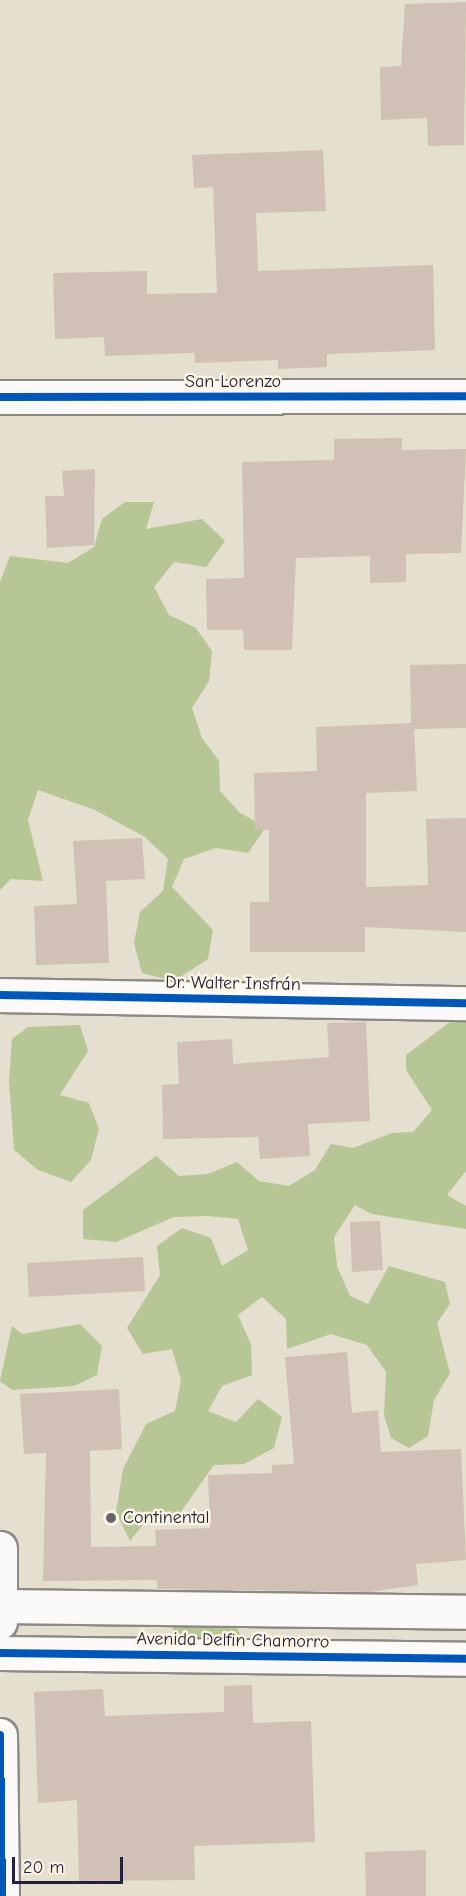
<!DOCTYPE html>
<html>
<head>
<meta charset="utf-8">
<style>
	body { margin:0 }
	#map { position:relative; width:466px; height:1896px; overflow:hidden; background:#e4dfce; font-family:"Comic Neue",sans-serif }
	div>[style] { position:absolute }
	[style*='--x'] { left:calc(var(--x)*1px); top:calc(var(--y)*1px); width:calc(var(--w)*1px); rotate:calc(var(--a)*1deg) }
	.forest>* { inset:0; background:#b6c695 }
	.building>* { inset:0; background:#d0c0b6 }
	.roads { filter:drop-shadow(2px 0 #8d8a85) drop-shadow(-2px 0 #8d8a85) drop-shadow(0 2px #8d8a85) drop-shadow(0 -2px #8d8a85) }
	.street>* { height:33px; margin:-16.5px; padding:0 16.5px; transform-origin:16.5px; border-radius:16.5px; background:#fbfaf8 }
	.cycleway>* { height:8px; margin:-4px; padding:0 4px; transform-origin:4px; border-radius:4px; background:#0057b8 }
	.dots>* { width:16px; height:16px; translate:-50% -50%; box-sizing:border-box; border:3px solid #fcf5e5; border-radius:50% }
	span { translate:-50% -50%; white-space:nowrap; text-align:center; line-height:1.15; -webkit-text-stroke:5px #fcf5e5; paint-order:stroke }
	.street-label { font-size:18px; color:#22223b }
	.poi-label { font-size:18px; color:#22223b }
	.left { translate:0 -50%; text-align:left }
	.scale { position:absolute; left:12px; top:1857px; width:111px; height:27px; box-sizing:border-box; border:3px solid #22223b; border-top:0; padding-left:8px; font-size:18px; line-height:21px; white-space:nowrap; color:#22223b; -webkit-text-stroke:4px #fcf5e5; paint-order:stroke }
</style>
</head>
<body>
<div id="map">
	<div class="forest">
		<div style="clip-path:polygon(125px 502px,154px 502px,146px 529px,202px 519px,225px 541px,206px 567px,174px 562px,154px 587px,169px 615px,196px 628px,212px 651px,209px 681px,192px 708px,202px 738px,219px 761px,220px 791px,240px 813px,266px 827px,248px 853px,216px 848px,184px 859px,172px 887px,213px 930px,208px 959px,174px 981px,142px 973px,134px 943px,140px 912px,163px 891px,168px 859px,145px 837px,95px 810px,38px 790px,28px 820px,43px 881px,11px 879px,0 890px,0 582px,10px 556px,68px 563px,94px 547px,102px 519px)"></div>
		<div style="clip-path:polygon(466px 1010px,466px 1171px,447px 1195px,466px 1206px,466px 1229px,372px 1214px,355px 1205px,334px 1237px,337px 1266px,350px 1296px,368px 1304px,389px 1266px,445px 1282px,450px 1304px,437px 1323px,450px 1373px,434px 1400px,428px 1436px,409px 1448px,391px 1438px,384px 1415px,386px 1372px,367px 1345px,331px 1334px,287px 1349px,286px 1319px,262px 1297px,238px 1315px,251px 1344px,252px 1375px,222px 1386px,208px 1411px,236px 1422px,258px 1399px,282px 1417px,274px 1448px,244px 1464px,214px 1465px,178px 1516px,144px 1523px,130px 1541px,116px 1512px,123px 1469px,146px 1424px,175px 1411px,181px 1380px,172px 1349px,143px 1354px,127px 1328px,160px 1275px,157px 1246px,182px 1228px,211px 1238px,222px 1266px,248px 1250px,238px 1219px,207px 1216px,174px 1217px,116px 1242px,83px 1239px,83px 1210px,156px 1156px,179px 1176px,208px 1174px,237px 1162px,259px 1181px,289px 1186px,315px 1170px,331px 1144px,353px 1148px,392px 1133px,413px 1132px,432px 1110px,406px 1070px,406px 1055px)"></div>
		<div style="clip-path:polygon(80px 1025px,88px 1051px,60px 1095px,89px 1103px,99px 1129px,91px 1160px,71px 1182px,38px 1170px,14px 1150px,9px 1081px,12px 1039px,28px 1027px)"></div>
		<div style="clip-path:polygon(80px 1324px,102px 1346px,97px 1375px,74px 1386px,12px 1390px,0 1381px,12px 1326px,22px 1334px)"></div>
		<div style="clip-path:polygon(230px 1614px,244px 1642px,177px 1646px,170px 1615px)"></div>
	</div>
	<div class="building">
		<div style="clip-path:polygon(466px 2px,464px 145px,428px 146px,427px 118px,381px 120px,380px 67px,401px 66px,405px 4px)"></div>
		<div style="clip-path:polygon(323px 150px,326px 211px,256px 213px,258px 271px,433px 265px,435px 350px,327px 354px,327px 367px,278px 369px,278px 360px,195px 363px,194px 353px,105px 356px,104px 337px,55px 339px,53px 273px,147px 271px,147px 294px,217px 293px,213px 187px,194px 188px,192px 155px)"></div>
		<div style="clip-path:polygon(402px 438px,402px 450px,466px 449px,461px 553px,406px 554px,406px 582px,370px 583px,370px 556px,296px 558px,292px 650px,244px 650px,243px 630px,207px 630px,206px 579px,244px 578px,242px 462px,334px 460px,334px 439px)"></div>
		<div style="clip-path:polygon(95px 469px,94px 545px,47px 548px,45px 496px,64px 496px,62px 471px)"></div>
		<div style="clip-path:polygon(466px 664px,466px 728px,414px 729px,417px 791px,366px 793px,366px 887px,428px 885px,426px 819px,466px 818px,466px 932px,365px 927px,365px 952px,250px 952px,250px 902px,269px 902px,269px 830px,255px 830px,254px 773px,317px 771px,316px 727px,411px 723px,410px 665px)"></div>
		<div style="clip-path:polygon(142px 838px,145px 879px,106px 881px,109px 963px,36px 965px,34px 906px,77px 904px,73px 841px)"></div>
		<div style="clip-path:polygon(366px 1022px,370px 1121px,308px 1124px,310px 1156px,260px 1159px,258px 1137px,163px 1139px,162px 1085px,179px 1084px,177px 1042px,232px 1039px,233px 1064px,329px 1057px,327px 1023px)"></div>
		<div style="clip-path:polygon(380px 1221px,383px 1270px,352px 1272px,350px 1222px)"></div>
		<div style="clip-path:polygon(143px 1257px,145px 1291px,29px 1297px,27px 1263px)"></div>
		<div style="clip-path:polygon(347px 1352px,352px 1413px,378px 1410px,381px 1452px,461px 1449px,466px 1560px,416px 1564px,418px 1585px,370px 1592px,157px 1589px,157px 1580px,43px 1581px,46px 1453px,24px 1454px,20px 1394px,119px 1389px,122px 1449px,90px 1451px,91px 1547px,156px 1546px,155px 1530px,210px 1528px,208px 1475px,272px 1473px,272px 1465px,294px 1464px,285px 1357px)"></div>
		<div style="clip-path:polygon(252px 1685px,253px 1723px,311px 1721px,315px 1842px,194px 1846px,195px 1880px,79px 1881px,77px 1800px,38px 1803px,34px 1692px,103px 1689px,105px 1716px,224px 1712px,224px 1686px)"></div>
		<div style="clip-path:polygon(426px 1850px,426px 1896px,366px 1896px,365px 1852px)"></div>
	</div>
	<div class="roads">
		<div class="street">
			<div style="--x:0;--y:397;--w:466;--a:-0.1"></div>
			<div style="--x:0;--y:995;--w:466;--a:1"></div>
			<div style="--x:0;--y:1548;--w:74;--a:90"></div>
			<div style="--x:0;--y:1606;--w:466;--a:0.7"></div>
			<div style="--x:0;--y:1653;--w:466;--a:0.7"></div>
			<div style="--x:0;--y:1735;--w:161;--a:89.3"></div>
		</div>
	</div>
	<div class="cycleway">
		<div style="--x:0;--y:397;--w:466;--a:-0.1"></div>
		<div style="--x:0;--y:995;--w:466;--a:1"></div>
		<div style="--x:0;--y:1653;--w:466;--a:0.7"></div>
		<div style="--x:0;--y:1735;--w:161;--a:89.3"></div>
	</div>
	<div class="dots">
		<div style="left:111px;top:1518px;background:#66646e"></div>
	</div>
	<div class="street-label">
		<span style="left:233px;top:382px">San Lorenzo</span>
		<span style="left:233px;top:984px;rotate:1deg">Dr. Walter Insfrán</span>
		<span style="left:233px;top:1641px;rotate:1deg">Avenida Delfin Chamorro</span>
	</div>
	<div class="poi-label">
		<span class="left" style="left:123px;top:1518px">Continental</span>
	</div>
	<div class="scale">20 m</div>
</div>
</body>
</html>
